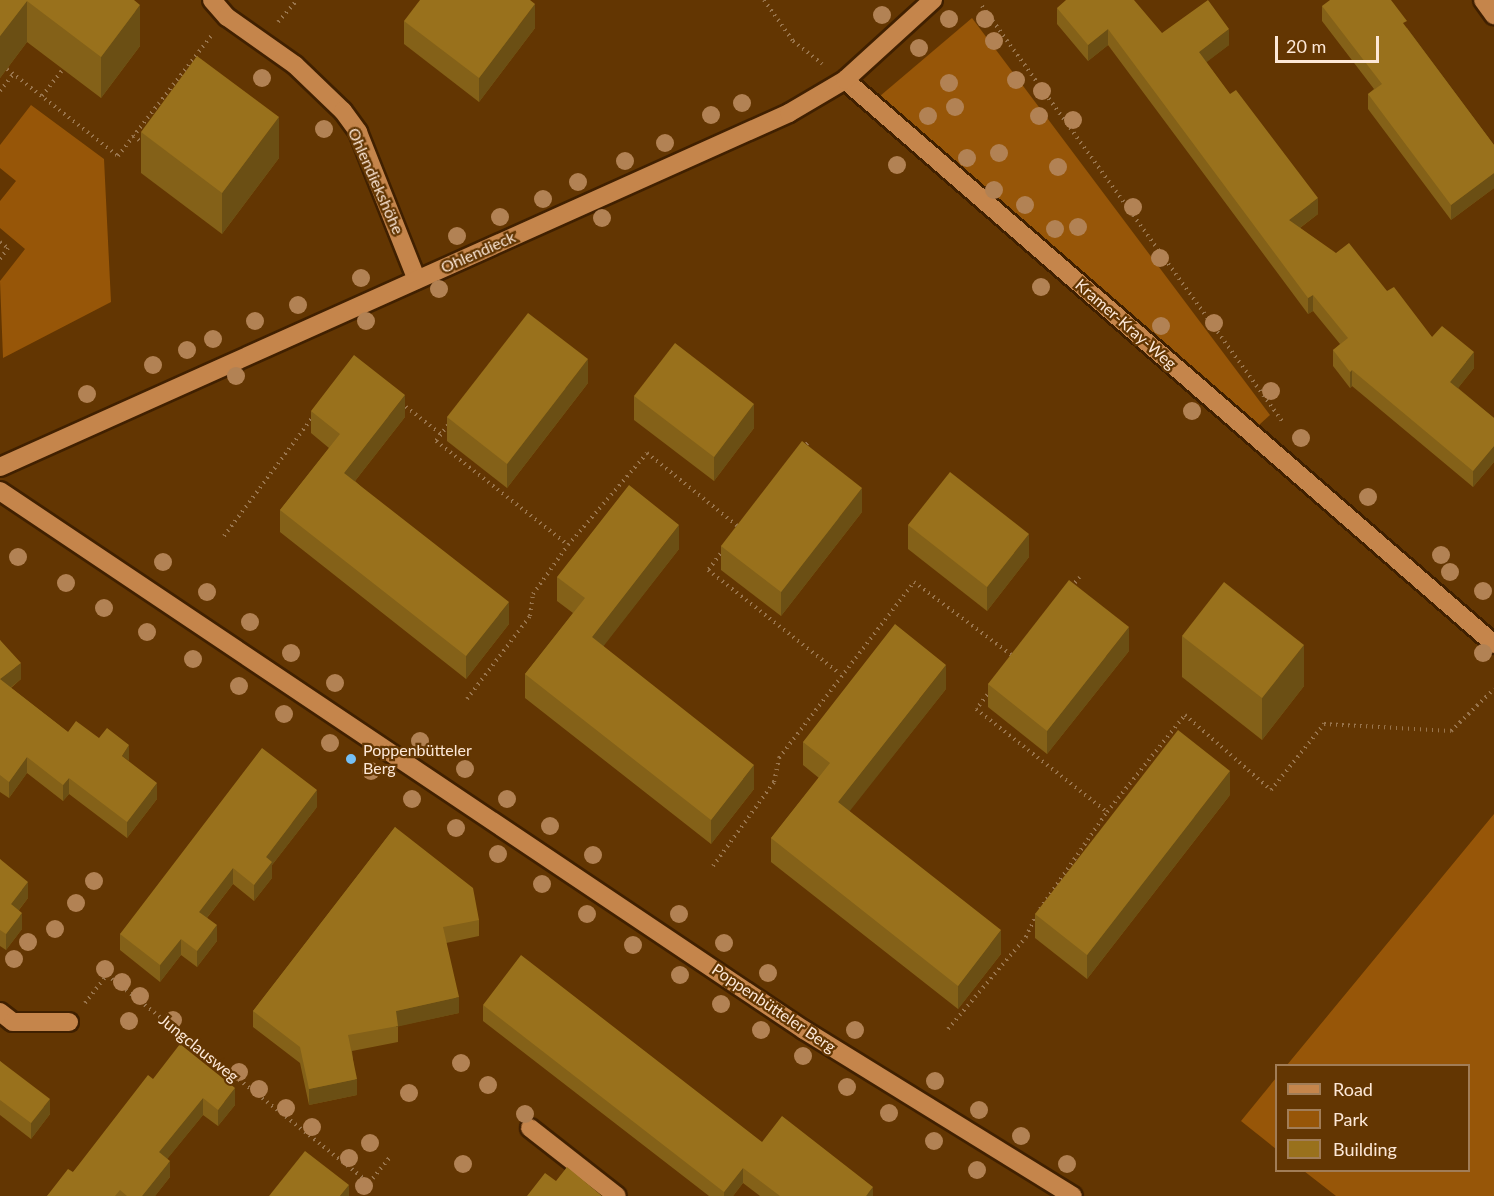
<!DOCTYPE html>
<html>
<head>
<meta charset="utf-8">
<style>
	body { margin:0 }
	#map { position:relative; width:1494px; height:1196px; overflow:hidden; background:#633602; font-family:Lato,sans-serif }
	div>[style] { position:absolute }
	[style*='--x'] { left:calc(var(--x)*1px); top:calc(var(--y)*1px); width:calc(var(--w)*1px); rotate:calc(var(--a)*1deg) }
	.green>* { inset:0; background:#975608 }
	.path>* { height:4px; margin-top:-2px; transform-origin:0; background:repeating-linear-gradient(90deg,#99754d 0 1.5px,transparent 0 6px) }
	.roads { filter:drop-shadow(2px 0 #402000) drop-shadow(-2px 0 #402000) drop-shadow(0 2px #402000) drop-shadow(0 -2px #402000) }
	.minor>* { height:18px; margin:-9px; padding:0 9px; transform-origin:9px; border-radius:9px; background:#c5854b }
	.secondary>* { height:18px; margin:-9px; padding:0 9px; transform-origin:9px; border-radius:9px; background:#c5854b }
	.trees>* { width:18px; height:18px; margin:-9px; border-radius:50%; background:#b28254 }
	.wall>* { inset:0; background:#846118 }
	.shaded-wall>* { inset:0; background:#6b4f14 }
	.building>* { inset:0; background:#99711c }
	.dots>* { width:16px; height:16px; translate:-50% -50%; box-sizing:border-box; border:3px solid #633602; border-radius:50% }
	span { translate:-50% -50%; white-space:nowrap; text-align:center; line-height:1.15; -webkit-text-stroke:4.5px #633602; paint-order:stroke }
	.street-label { font-size:16px; color:#fde8d7 }
	.poi-label { font-size:16px; color:#fde8d7 }
	.left { translate:0 -50%; text-align:left }
	.legend { position:absolute; left:1275px; top:1064px; width:195px; height:108px; box-sizing:border-box; background:#633602; border:2px solid #a17d57; margin:0; padding:8px 10px; list-style:none; font-size:18px; color:#fde8d7 }
	.legend li { display:flex; align-items:center; gap:12px; height:30px }
	.legend b { width:30px; border:2px solid #a17d57 }
	.scale { position:absolute; left:1275px; top:36px; width:104px; height:27px; box-sizing:border-box; border:3px solid #fde8d7; border-top:0; padding-left:8px; font-size:18px; line-height:21px; white-space:nowrap; color:#fde8d7; -webkit-text-stroke:4px #633602; paint-order:stroke }
</style>
</head>
<body>
<div id="map">
	<div class="green">
		<div style="clip-path:polygon(972px 18px,1270px 415px,1259px 425px,880px 96px)"></div>
		<div style="clip-path:polygon(31px 105px,104px 159px,111px 302px,3px 358px,0 281px,25px 249px,0 228px,0 201px,16px 181px,0 168px,0 145px)"></div>
		<div style="clip-path:polygon(1494px 814px,1494px 1196px,1336px 1196px,1304px 1171px,1468px 1170px,1468px 1066px,1287px 1065px)"></div>
		<div style="clip-path:polygon(1276px 1078px,1276px 1149px,1241px 1121px)"></div>
	</div>
	<div class="path">
		<div style="--x:764;--y:0;--w:50;--a:54.7"></div>
		<div style="--x:793;--y:41;--w:37;--a:38"></div>
		<div style="--x:982;--y:6;--w:512;--a:54.14"></div>
		<div style="--x:278;--y:22;--w:29;--a:-49"></div>
		<div style="--x:7;--y:69;--w:141;--a:38.1"></div>
		<div style="--x:118;--y:156;--w:152;--a:-52.2"></div>
		<div style="--x:0;--y:91;--w:23;--a:-52"></div>
		<div style="--x:42;--y:96;--w:34;--a:-52"></div>
		<div style="--x:133;--y:136;--w:14;--a:34"></div>
		<div style="--x:0;--y:242;--w:10;--a:37"></div>
		<div style="--x:8;--y:248;--w:14;--a:126"></div>
		<div style="--x:401;--y:403;--w:51;--a:37.8"></div>
		<div style="--x:448;--y:425;--w:20;--a:127"></div>
		<div style="--x:436;--y:441;--w:168;--a:38.2"></div>
		<div style="--x:803;--y:449;--w:10;--a:-53"></div>
		<div style="--x:224;--y:536;--w:147;--a:-53.3"></div>
		<div style="--x:724;--y:549;--w:26;--a:127"></div>
		<div style="--x:708;--y:570;--w:168;--a:38.2"></div>
		<div style="--x:1071;--y:587;--w:13;--a:-48"></div>
		<div style="--x:991;--y:690;--w:24;--a:128"></div>
		<div style="--x:976;--y:709;--w:167;--a:38.2"></div>
		<div style="--x:467;--y:699;--w:104;--a:-52.8"></div>
		<div style="--x:530;--y:616;--w:22;--a:-82"></div>
		<div style="--x:533;--y:594;--w:60;--a:-54.5"></div>
		<div style="--x:568;--y:545;--w:121;--a:-49.3"></div>
		<div style="--x:647;--y:453;--w:119;--a:38.9"></div>
		<div style="--x:713;--y:866;--w:104;--a:-54"></div>
		<div style="--x:774;--y:782;--w:25;--a:-78"></div>
		<div style="--x:779;--y:758;--w:222;--a:-52.5"></div>
		<div style="--x:914;--y:582;--w:124;--a:36.8"></div>
		<div style="--x:1040;--y:909;--w:118;--a:-55.4"></div>
		<div style="--x:1107;--y:812;--w:124;--a:-51.2"></div>
		<div style="--x:1185;--y:715;--w:114;--a:41.1"></div>
		<div style="--x:1271;--y:790;--w:85;--a:-51.2"></div>
		<div style="--x:1324;--y:724;--w:127;--a:3.2"></div>
		<div style="--x:1451;--y:731;--w:60;--a:-44.3"></div>
		<div style="--x:85;--y:1003;--w:36;--a:-52"></div>
		<div style="--x:107;--y:975;--w:335;--a:38.4"></div>
		<div style="--x:369;--y:1183;--w:32;--a:-51"></div>
		<div style="--x:948;--y:1029;--w:121;--a:-49.7"></div>
		<div style="--x:1026;--y:937;--w:23;--a:-65"></div>
	</div>
	<div class="roads">
		<div class="minor">
			<div style="--x:212;--y:0;--w:23;--a:49"></div>
			<div style="--x:227;--y:17;--w:83;--a:35.2"></div>
			<div style="--x:295;--y:65;--w:66;--a:43.8"></div>
			<div style="--x:343;--y:111;--w:26;--a:54"></div>
			<div style="--x:358;--y:132;--w:159;--a:68.3"></div>
			<div style="--x:1483;--y:0;--w:19;--a:54"></div>
			<div style="--x:845;--y:80;--w:860;--a:40.99"></div>
			<div style="--x:0;--y:467;--w:865;--a:-24.16"></div>
			<div style="--x:789;--y:113;--w:65;--a:-30.5"></div>
			<div style="--x:845;--y:80;--w:119;--a:-42.3"></div>
			<div style="--x:0;--y:1012;--w:16;--a:38"></div>
			<div style="--x:13;--y:1022;--w:56;--a:0"></div>
			<div style="--x:530;--y:1128;--w:110;--a:38"></div>
		</div>
		<div class="secondary">
			<div style="--x:0;--y:491;--w:968;--a:33.84"></div>
			<div style="--x:804;--y:1030;--w:316;--a:31.7"></div>
		</div>
	</div>
	<div class="trees">
		<div style="left:882px;top:15px"></div>
		<div style="left:949px;top:19px"></div>
		<div style="left:985px;top:19px"></div>
		<div style="left:994px;top:41px"></div>
		<div style="left:919px;top:48px"></div>
		<div style="left:262px;top:78px"></div>
		<div style="left:1016px;top:80px"></div>
		<div style="left:949px;top:83px"></div>
		<div style="left:1042px;top:91px"></div>
		<div style="left:742px;top:103px"></div>
		<div style="left:955px;top:107px"></div>
		<div style="left:711px;top:115px"></div>
		<div style="left:928px;top:116px"></div>
		<div style="left:1039px;top:116px"></div>
		<div style="left:1073px;top:120px"></div>
		<div style="left:324px;top:129px"></div>
		<div style="left:665px;top:143px"></div>
		<div style="left:999px;top:153px"></div>
		<div style="left:967px;top:158px"></div>
		<div style="left:625px;top:161px"></div>
		<div style="left:897px;top:165px"></div>
		<div style="left:1058px;top:167px"></div>
		<div style="left:578px;top:182px"></div>
		<div style="left:994px;top:190px"></div>
		<div style="left:543px;top:199px"></div>
		<div style="left:1025px;top:205px"></div>
		<div style="left:1133px;top:207px"></div>
		<div style="left:500px;top:217px"></div>
		<div style="left:602px;top:218px"></div>
		<div style="left:1078px;top:227px"></div>
		<div style="left:1055px;top:229px"></div>
		<div style="left:457px;top:236px"></div>
		<div style="left:1160px;top:258px"></div>
		<div style="left:361px;top:278px"></div>
		<div style="left:1041px;top:287px"></div>
		<div style="left:439px;top:289px"></div>
		<div style="left:298px;top:305px"></div>
		<div style="left:255px;top:321px"></div>
		<div style="left:366px;top:321px"></div>
		<div style="left:1214px;top:323px"></div>
		<div style="left:1161px;top:326px"></div>
		<div style="left:213px;top:339px"></div>
		<div style="left:187px;top:350px"></div>
		<div style="left:153px;top:365px"></div>
		<div style="left:236px;top:376px"></div>
		<div style="left:1271px;top:391px"></div>
		<div style="left:87px;top:394px"></div>
		<div style="left:1192px;top:411px"></div>
		<div style="left:1301px;top:438px"></div>
		<div style="left:1368px;top:497px"></div>
		<div style="left:1441px;top:555px"></div>
		<div style="left:18px;top:557px"></div>
		<div style="left:163px;top:562px"></div>
		<div style="left:1450px;top:572px"></div>
		<div style="left:66px;top:583px"></div>
		<div style="left:1483px;top:591px"></div>
		<div style="left:207px;top:592px"></div>
		<div style="left:104px;top:608px"></div>
		<div style="left:250px;top:622px"></div>
		<div style="left:147px;top:632px"></div>
		<div style="left:291px;top:653px"></div>
		<div style="left:1483px;top:653px"></div>
		<div style="left:193px;top:659px"></div>
		<div style="left:335px;top:683px"></div>
		<div style="left:239px;top:686px"></div>
		<div style="left:284px;top:714px"></div>
		<div style="left:420px;top:741px"></div>
		<div style="left:330px;top:743px"></div>
		<div style="left:465px;top:769px"></div>
		<div style="left:371px;top:771px"></div>
		<div style="left:412px;top:799px"></div>
		<div style="left:507px;top:799px"></div>
		<div style="left:550px;top:826px"></div>
		<div style="left:456px;top:828px"></div>
		<div style="left:498px;top:854px"></div>
		<div style="left:593px;top:855px"></div>
		<div style="left:94px;top:881px"></div>
		<div style="left:542px;top:884px"></div>
		<div style="left:76px;top:903px"></div>
		<div style="left:587px;top:914px"></div>
		<div style="left:679px;top:914px"></div>
		<div style="left:55px;top:929px"></div>
		<div style="left:28px;top:942px"></div>
		<div style="left:724px;top:943px"></div>
		<div style="left:633px;top:945px"></div>
		<div style="left:14px;top:959px"></div>
		<div style="left:105px;top:969px"></div>
		<div style="left:768px;top:973px"></div>
		<div style="left:680px;top:975px"></div>
		<div style="left:122px;top:982px"></div>
		<div style="left:140px;top:996px"></div>
		<div style="left:721px;top:1004px"></div>
		<div style="left:173px;top:1020px"></div>
		<div style="left:129px;top:1021px"></div>
		<div style="left:761px;top:1030px"></div>
		<div style="left:855px;top:1030px"></div>
		<div style="left:803px;top:1056px"></div>
		<div style="left:461px;top:1063px"></div>
		<div style="left:239px;top:1072px"></div>
		<div style="left:935px;top:1081px"></div>
		<div style="left:488px;top:1085px"></div>
		<div style="left:847px;top:1087px"></div>
		<div style="left:259px;top:1089px"></div>
		<div style="left:409px;top:1093px"></div>
		<div style="left:286px;top:1108px"></div>
		<div style="left:979px;top:1110px"></div>
		<div style="left:889px;top:1113px"></div>
		<div style="left:525px;top:1114px"></div>
		<div style="left:312px;top:1127px"></div>
		<div style="left:1021px;top:1136px"></div>
		<div style="left:934px;top:1141px"></div>
		<div style="left:370px;top:1143px"></div>
		<div style="left:349px;top:1158px"></div>
		<div style="left:463px;top:1164px"></div>
		<div style="left:1067px;top:1164px"></div>
		<div style="left:977px;top:1170px"></div>
		<div style="left:364px;top:1186px"></div>
	</div>
	<div class="wall">
		<div style="clip-path:polygon(0 0,134px 0,140px 46px,101px 98px,27px 42px,0 78px)"></div>
		<div style="clip-path:polygon(1322px 6px,1407px 28px,1494px 145px,1494px 188px,1451px 220px,1368px 109px,1368px 94px,1374px 89px,1322px 21px)"></div>
		<div style="clip-path:polygon(1057px 8px,1162px 33px,1229px 45px,1206px 62px,1318px 214px,1300px 228px,1387px 291px,1432px 337px,1474px 368px,1458px 388px,1494px 418px,1494px 462px,1473px 487px,1352px 386px,1350px 388px,1333px 366px,1333px 350px,1340px 344px,1313px 311px,1308px 314px,1108px 45px,1088px 61px,1057px 24px)"></div>
		<div style="clip-path:polygon(404px 21px,535px 28px,479px 102px,404px 44px)"></div>
		<div style="clip-path:polygon(141px 132px,279px 158px,222px 234px,141px 173px)"></div>
		<div style="clip-path:polygon(588px 383px,507px 488px,447px 441px,447px 417px)"></div>
		<div style="clip-path:polygon(634px 396px,754px 428px,714px 481px,634px 420px)"></div>
		<div style="clip-path:polygon(311px 411px,405px 417px,355px 481px,509px 624px,466px 679px,280px 532px,280px 510px,329px 448px,311px 433px)"></div>
		<div style="clip-path:polygon(862px 512px,781px 616px,721px 570px,721px 546px)"></div>
		<div style="clip-path:polygon(908px 525px,1029px 557px,987px 611px,908px 549px)"></div>
		<div style="clip-path:polygon(679px 549px,603px 646px,754px 789px,711px 844px,525px 698px,525px 674px,573px 613px,557px 601px,557px 577px)"></div>
		<div style="clip-path:polygon(1182px 636px,1304px 686px,1262px 740px,1182px 677px)"></div>
		<div style="clip-path:polygon(0 640px,21px 679px,11px 688px,68px 732px,129px 762px,157px 799px,127px 838px,69px 794px,63px 801px,27px 773px,9px 798px,0 792px)"></div>
		<div style="clip-path:polygon(1129px 651px,1047px 754px,988px 707px,988px 684px)"></div>
		<div style="clip-path:polygon(946px 689px,849px 811px,1001px 954px,958px 1009px,771px 862px,771px 838px,819px 778px,803px 765px,803px 742px)"></div>
		<div style="clip-path:polygon(1230px 795px,1087px 979px,1035px 938px,1035px 914px)"></div>
		<div style="clip-path:polygon(317px 807px,272px 865px,272px 878px,254px 901px,233px 884px,207px 918px,217px 941px,197px 967px,181px 955px,160px 982px,120px 950px,120px 934px)"></div>
		<div style="clip-path:polygon(395px 827px,479px 920px,479px 936px,446px 943px,459px 1013px,398px 1026px,398px 1042px,352px 1051px,357px 1095px,309px 1105px,300px 1063px,253px 1027px,253px 1011px)"></div>
		<div style="clip-path:polygon(0 859px,28px 898px,19px 910px,22px 929px,6px 950px,0 946px)"></div>
		<div style="clip-path:polygon(483px 1005px,762px 1142px,873px 1196px,760px 1196px,743px 1183px,733px 1196px,709px 1196px,483px 1021px)"></div>
		<div style="clip-path:polygon(0 1061px,50px 1114px,31px 1139px,0 1115px)"></div>
		<div style="clip-path:polygon(153px 1079px,235px 1105px,218px 1126px,203px 1115px,167px 1159px,170px 1177px,155px 1196px,47px 1196px,73px 1172px)"></div>
	</div>
	<div class="shaded-wall">
		<div style="clip-path:polygon(27px 1px,27px 42px,0 78px,0 36px)"></div>
		<div style="clip-path:polygon(535px 4px,535px 28px,479px 102px,479px 78px)"></div>
		<div style="clip-path:polygon(140px 5px,140px 46px,101px 98px,101px 57px)"></div>
		<div style="clip-path:polygon(1108px 29px,1108px 45px,1088px 61px,1088px 45px)"></div>
		<div style="clip-path:polygon(1229px 29px,1229px 45px,1199px 68px,1199px 52px)"></div>
		<div style="clip-path:polygon(279px 117px,279px 158px,222px 234px,222px 193px)"></div>
		<div style="clip-path:polygon(1494px 173px,1494px 188px,1451px 220px,1451px 205px)"></div>
		<div style="clip-path:polygon(1318px 198px,1318px 214px,1289px 236px,1289px 220px)"></div>
		<div style="clip-path:polygon(1313px 295px,1313px 311px,1308px 314px,1308px 298px)"></div>
		<div style="clip-path:polygon(1474px 352px,1474px 368px,1450px 398px,1450px 382px)"></div>
		<div style="clip-path:polygon(588px 359px,588px 383px,507px 488px,507px 464px)"></div>
		<div style="clip-path:polygon(1352px 370px,1352px 386px,1350px 388px,1350px 372px)"></div>
		<div style="clip-path:polygon(405px 395px,405px 417px,344px 495px,344px 473px)"></div>
		<div style="clip-path:polygon(754px 404px,754px 428px,714px 481px,714px 457px)"></div>
		<div style="clip-path:polygon(1494px 446px,1494px 462px,1473px 487px,1473px 471px)"></div>
		<div style="clip-path:polygon(862px 488px,862px 512px,781px 616px,781px 592px)"></div>
		<div style="clip-path:polygon(679px 525px,679px 549px,592px 661px,592px 637px)"></div>
		<div style="clip-path:polygon(1029px 534px,1029px 557px,987px 611px,987px 587px)"></div>
		<div style="clip-path:polygon(509px 602px,509px 624px,466px 679px,466px 656px)"></div>
		<div style="clip-path:polygon(1129px 627px,1129px 651px,1047px 754px,1047px 731px)"></div>
		<div style="clip-path:polygon(1304px 645px,1304px 686px,1262px 740px,1262px 698px)"></div>
		<div style="clip-path:polygon(21px 663px,21px 679px,0 696px,0 679px)"></div>
		<div style="clip-path:polygon(946px 665px,946px 689px,838px 826px,838px 802px)"></div>
		<div style="clip-path:polygon(129px 745px,129px 761px,122px 756px)"></div>
		<div style="clip-path:polygon(27px 757px,27px 773px,9px 798px,9px 782px)"></div>
		<div style="clip-path:polygon(754px 765px,754px 789px,711px 844px,711px 820px)"></div>
		<div style="clip-path:polygon(1230px 771px,1230px 795px,1087px 979px,1087px 955px)"></div>
		<div style="clip-path:polygon(69px 778px,69px 794px,63px 801px,63px 785px)"></div>
		<div style="clip-path:polygon(157px 783px,157px 799px,127px 838px,127px 822px)"></div>
		<div style="clip-path:polygon(317px 790px,317px 807px,272px 865px,272px 878px,254px 901px,254px 885px,266px 857px)"></div>
		<div style="clip-path:polygon(233px 868px,233px 884px,199px 928px,199px 912px)"></div>
		<div style="clip-path:polygon(28px 882px,28px 898px,11px 920px,11px 904px)"></div>
		<div style="clip-path:polygon(22px 913px,22px 929px,6px 950px,6px 934px)"></div>
		<div style="clip-path:polygon(217px 925px,217px 941px,197px 967px,197px 951px)"></div>
		<div style="clip-path:polygon(1001px 930px,1001px 954px,958px 1009px,958px 986px)"></div>
		<div style="clip-path:polygon(181px 939px,181px 955px,160px 982px,160px 965px)"></div>
		<div style="clip-path:polygon(459px 997px,459px 1013px,396px 1027px,396px 1011px)"></div>
		<div style="clip-path:polygon(357px 1079px,357px 1095px,309px 1105px,309px 1089px)"></div>
		<div style="clip-path:polygon(235px 1088px,235px 1105px,218px 1126px,218px 1110px)"></div>
		<div style="clip-path:polygon(203px 1098px,203px 1115px,159px 1169px,159px 1152px)"></div>
		<div style="clip-path:polygon(50px 1099px,50px 1114px,31px 1139px,31px 1123px)"></div>
		<div style="clip-path:polygon(170px 1161px,170px 1177px,155px 1196px,142px 1196px)"></div>
		<div style="clip-path:polygon(743px 1168px,743px 1183px,733px 1196px,724px 1196px,724px 1192px)"></div>
		<div style="clip-path:polygon(349px 1185px,349px 1196px,340px 1196px)"></div>
		<div style="clip-path:polygon(873px 1187px,873px 1196px,866px 1196px)"></div>
	</div>
	<div class="building">
		<div style="clip-path:polygon(0 0,134px 0,140px 5px,101px 57px,27px 1px,0 36px)"></div>
		<div style="clip-path:polygon(420px 0,530px 0,535px 4px,479px 78px,404px 21px)"></div>
		<div style="clip-path:polygon(1066px 0,1134px 0,1162px 33px,1208px 0,1229px 29px,1199px 52px,1230px 94px,1236px 90px,1318px 198px,1289px 220px,1336px 253px,1349px 243px,1387px 291px,1394px 287px,1432px 337px,1442px 326px,1474px 352px,1450px 382px,1494px 418px,1494px 446px,1473px 471px,1352px 370px,1350px 372px,1333px 350px,1348px 338px,1313px 295px,1308px 298px,1108px 29px,1088px 45px,1057px 8px)"></div>
		<div style="clip-path:polygon(1330px 0,1391px 0,1407px 21px,1403px 23px,1494px 145px,1494px 173px,1451px 205px,1368px 94px,1382px 84px,1322px 6px)"></div>
		<div style="clip-path:polygon(197px 56px,279px 117px,222px 193px,141px 132px)"></div>
		<div style="clip-path:polygon(528px 313px,588px 359px,507px 464px,447px 417px)"></div>
		<div style="clip-path:polygon(675px 343px,754px 404px,714px 457px,634px 396px)"></div>
		<div style="clip-path:polygon(354px 355px,405px 395px,344px 473px,509px 602px,466px 656px,280px 510px,340px 434px,311px 411px)"></div>
		<div style="clip-path:polygon(802px 441px,862px 488px,781px 592px,721px 546px)"></div>
		<div style="clip-path:polygon(950px 472px,1029px 534px,987px 587px,908px 525px)"></div>
		<div style="clip-path:polygon(629px 485px,679px 525px,592px 637px,754px 765px,711px 820px,525px 674px,585px 598px,557px 577px)"></div>
		<div style="clip-path:polygon(1069px 580px,1129px 627px,1047px 731px,988px 684px)"></div>
		<div style="clip-path:polygon(1224px 582px,1304px 645px,1262px 698px,1182px 636px)"></div>
		<div style="clip-path:polygon(895px 624px,946px 665px,838px 802px,1001px 930px,958px 986px,771px 838px,830px 763px,803px 742px)"></div>
		<div style="clip-path:polygon(0 640px,21px 663px,0 679px,68px 732px,76px 721px,99px 738px,107px 728px,129px 745px,122px 756px,157px 783px,127px 822px,69px 778px,63px 785px,27px 757px,9px 782px,0 775px)"></div>
		<div style="clip-path:polygon(1178px 730px,1230px 771px,1087px 955px,1035px 914px)"></div>
		<div style="clip-path:polygon(262px 748px,317px 790px,266px 857px,272px 862px,254px 885px,233px 868px,199px 912px,217px 925px,197px 951px,181px 939px,160px 965px,120px 934px)"></div>
		<div style="clip-path:polygon(395px 827px,473px 888px,479px 920px,443px 927px,459px 997px,396px 1011px,398px 1026px,348px 1035px,357px 1079px,309px 1089px,300px 1047px,253px 1011px)"></div>
		<div style="clip-path:polygon(0 859px,28px 882px,11px 904px,22px 913px,6px 934px,0 930px)"></div>
		<div style="clip-path:polygon(521px 955px,762px 1142px,782px 1116px,873px 1187px,866px 1196px,780px 1196px,743px 1168px,724px 1192px,483px 1005px)"></div>
		<div style="clip-path:polygon(180px 1044px,235px 1088px,218px 1110px,203px 1098px,159px 1152px,170px 1161px,142px 1196px,127px 1196px,120px 1190px,115px 1196px,47px 1196px,68px 1169px,73px 1172px,148px 1075px,153px 1079px)"></div>
		<div style="clip-path:polygon(0 1061px,50px 1099px,31px 1123px,0 1100px)"></div>
		<div style="clip-path:polygon(305px 1151px,349px 1185px,340px 1196px,269px 1196px)"></div>
		<div style="clip-path:polygon(567px 1167px,602px 1196px,527px 1196px,545px 1173px,556px 1181px)"></div>
	</div>
	<div class="dots">
		<div style="left:351px;top:759px;background:#75c0f6"></div>
	</div>
	<div class="street-label">
		<span style="left:376px;top:181px;rotate:66deg">Ohlendiekshöhe</span>
		<span style="left:478px;top:252px;rotate:-24deg">Ohlendieck</span>
		<span style="left:1126px;top:324px;rotate:41deg">Kramer-Kray-Weg</span>
		<span style="left:774px;top:1008px;rotate:34deg">Poppenbütteler Berg</span>
		<span style="left:199px;top:1048px;rotate:39deg">Jungclausweg</span>
	</div>
	<div class="poi-label">
		<span class="left" style="left:363px;top:759px">Poppenbütteler<br>Berg</span>
	</div>
	<ul class="legend">
	<li><b style="height:8px;background:#c5854b"></b>Road</li>
	<li><b style="height:16px;background:#975608"></b>Park</li>
	<li><b style="height:16px;background:#99711c"></b>Building</li>
	</ul>
	<div class="scale">20 m</div>
</div>
</body>
</html>
